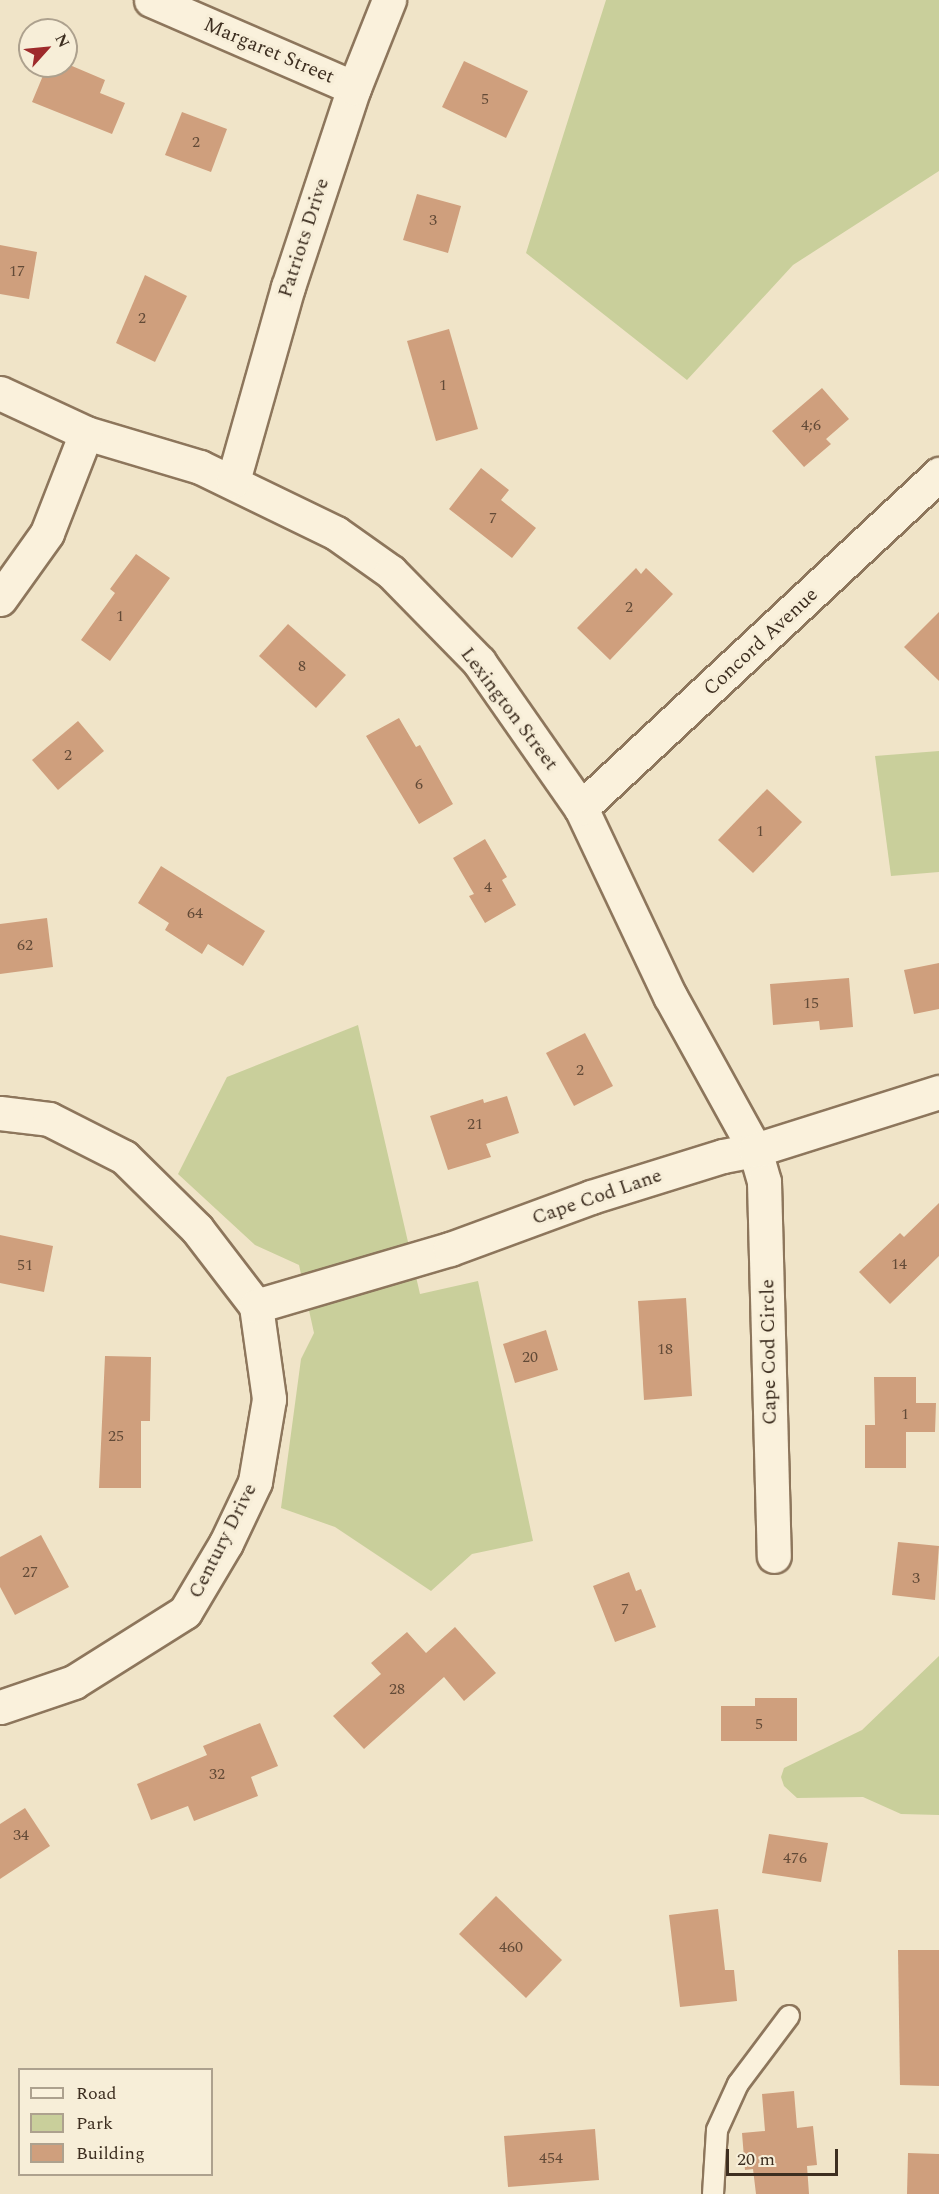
<!DOCTYPE html>
<html>
<head>
<meta charset="utf-8">
<style>
	body { margin:0 }
	#map { position:relative; width:939px; height:2194px; overflow:hidden; background:#f0e4c8; font-family:Spectral,serif }
	div>[style] { position:absolute }
	[style*='--x'] { left:calc(var(--x)*1px); top:calc(var(--y)*1px); width:calc(var(--w)*1px); rotate:calc(var(--a)*1deg) }
	.green>* { inset:0; background:#c9cf9b }
	.building>* { inset:0; background:#cf9f7d }
	.roads { filter:drop-shadow(2px 0 #8d765c) drop-shadow(-2px 0 #8d765c) drop-shadow(0 2px #8d765c) drop-shadow(0 -2px #8d765c) }
	.service>* { height:20px; margin:-10px; padding:0 10px; transform-origin:10px; border-radius:10px; background:#faf1dc }
	.minor>* { height:33px; margin:-16.5px; padding:0 16.5px; transform-origin:16.5px; border-radius:16.5px; background:#faf1dc }
	span { translate:-50% -50%; white-space:nowrap; text-align:center; line-height:1.15; -webkit-text-stroke:6px #f7eed8; paint-order:stroke }
	.number-label { font-size:16px; color:#624a37 }
	.number-label span { -webkit-text-stroke-width:0 }
	.street-label { font-size:20px; color:#3d2e20 }
	.legend { position:absolute; left:18px; top:2068px; width:195px; height:108px; box-sizing:border-box; background:#f7eed8; border:2px solid #ada18e; margin:0; padding:8px 10px; list-style:none; font-size:18px; color:#3d2e20 }
	.legend li { display:flex; align-items:center; gap:12px; height:30px }
	.legend b { width:30px; border:2px solid #ada18e }
	.north { position:absolute; left:18px; top:18px; width:60px; height:60px; box-sizing:border-box; background:#f7eed8; border:2px solid #ada18e; border-radius:50%; rotate:63deg; font-size:16px; font-weight:700; line-height:24px; text-align:center; color:#3d2e20 }
	.north::after { content:''; display:block; margin:auto; width:21px; height:27px; background:#9e2a2b; clip-path:polygon(50% 0,100% 100%,50% 72%,0 100%) }
	.scale { position:absolute; left:726px; top:2149px; width:112px; height:27px; box-sizing:border-box; border:3px solid #3d2e20; border-top:0; padding-left:8px; font-size:18px; line-height:21px; white-space:nowrap; color:#3d2e20; -webkit-text-stroke:4px #f7eed8; paint-order:stroke }
</style>
</head>
<body>
<div id="map">
	<div class="green">
		<div style="clip-path:polygon(606px 0,939px 0,939px 171px,793px 265px,687px 380px,526px 253px)"></div>
		<div style="clip-path:polygon(939px 751px,939px 872px,891px 876px,875px 756px)"></div>
		<div style="clip-path:polygon(358px 1025px,420px 1294px,478px 1281px,533px 1541px,472px 1554px,431px 1591px,335px 1527px,281px 1508px,301px 1359px,314px 1333px,299px 1265px,255px 1245px,178px 1174px,227px 1077px)"></div>
		<div style="clip-path:polygon(939px 1656px,939px 1815px,901px 1814px,863px 1797px,797px 1798px,784px 1786px,781px 1777px,784px 1768px,862px 1730px)"></div>
	</div>
	<div class="building">
		<div style="clip-path:polygon(464px 61px,528px 91px,506px 138px,442px 107px)"></div>
		<div style="clip-path:polygon(47px 66px,72px 66px,105px 80px,100px 93px,125px 103px,112px 134px,32px 102px)"></div>
		<div style="clip-path:polygon(182px 112px,227px 129px,211px 172px,165px 155px)"></div>
		<div style="clip-path:polygon(417px 194px,461px 206px,448px 253px,403px 240px)"></div>
		<div style="clip-path:polygon(0 245px,37px 252px,29px 299px,0 294px)"></div>
		<div style="clip-path:polygon(145px 275px,187px 296px,155px 362px,116px 343px)"></div>
		<div style="clip-path:polygon(449px 329px,478px 429px,436px 441px,407px 341px)"></div>
		<div style="clip-path:polygon(822px 388px,849px 419px,826px 439px,831px 444px,804px 467px,772px 431px)"></div>
		<div style="clip-path:polygon(481px 468px,509px 490px,501px 500px,536px 528px,512px 558px,449px 509px)"></div>
		<div style="clip-path:polygon(136px 554px,170px 578px,110px 661px,81px 640px,115px 593px,110px 589px)"></div>
		<div style="clip-path:polygon(636px 568px,641px 574px,646px 568px,673px 594px,610px 660px,577px 628px)"></div>
		<div style="clip-path:polygon(939px 612px,939px 681px,904px 647px)"></div>
		<div style="clip-path:polygon(288px 624px,346px 675px,316px 708px,259px 656px)"></div>
		<div style="clip-path:polygon(399px 718px,416px 747px,420px 745px,453px 804px,419px 824px,366px 736px)"></div>
		<div style="clip-path:polygon(78px 721px,104px 751px,58px 790px,32px 760px)"></div>
		<div style="clip-path:polygon(767px 789px,802px 822px,753px 873px,718px 840px)"></div>
		<div style="clip-path:polygon(485px 839px,507px 877px,502px 880px,516px 905px,485px 923px,469px 896px,474px 894px,453px 858px)"></div>
		<div style="clip-path:polygon(161px 866px,265px 931px,243px 966px,208px 944px,202px 954px,165px 930px,169px 923px,138px 903px)"></div>
		<div style="clip-path:polygon(47px 918px,53px 967px,0 974px,0 924px)"></div>
		<div style="clip-path:polygon(939px 963px,939px 1009px,914px 1014px,904px 970px)"></div>
		<div style="clip-path:polygon(849px 978px,853px 1027px,820px 1030px,819px 1021px,773px 1025px,770px 984px)"></div>
		<div style="clip-path:polygon(585px 1033px,613px 1086px,574px 1106px,546px 1053px)"></div>
		<div style="clip-path:polygon(507px 1096px,519px 1133px,486px 1144px,491px 1157px,448px 1170px,430px 1116px,483px 1099px,484px 1103px)"></div>
		<div style="clip-path:polygon(939px 1203px,939px 1256px,890px 1304px,859px 1272px,900px 1233px,904px 1237px)"></div>
		<div style="clip-path:polygon(0 1235px,53px 1246px,44px 1292px,0 1283px)"></div>
		<div style="clip-path:polygon(686px 1298px,692px 1396px,644px 1400px,638px 1301px)"></div>
		<div style="clip-path:polygon(546px 1330px,558px 1370px,515px 1383px,503px 1344px)"></div>
		<div style="clip-path:polygon(105px 1356px,151px 1357px,150px 1421px,141px 1421px,141px 1488px,99px 1488px)"></div>
		<div style="clip-path:polygon(874px 1377px,916px 1377px,916px 1403px,936px 1403px,935px 1432px,906px 1432px,906px 1468px,865px 1468px,865px 1425px,875px 1425px)"></div>
		<div style="clip-path:polygon(41px 1535px,69px 1587px,15px 1615px,0 1587px,0 1557px)"></div>
		<div style="clip-path:polygon(898px 1542px,939px 1546px,935px 1600px,892px 1595px)"></div>
		<div style="clip-path:polygon(629px 1572px,636px 1591px,641px 1589px,656px 1627px,615px 1642px,593px 1586px)"></div>
		<div style="clip-path:polygon(455px 1627px,496px 1673px,464px 1701px,444px 1677px,364px 1749px,333px 1716px,381px 1674px,371px 1663px,407px 1632px,426px 1653px)"></div>
		<div style="clip-path:polygon(755px 1698px,797px 1698px,797px 1741px,721px 1741px,721px 1706px,755px 1706px)"></div>
		<div style="clip-path:polygon(260px 1723px,278px 1766px,251px 1777px,258px 1796px,194px 1821px,188px 1806px,151px 1820px,137px 1784px,207px 1755px,203px 1746px)"></div>
		<div style="clip-path:polygon(25px 1808px,50px 1846px,0 1879px,0 1824px)"></div>
		<div style="clip-path:polygon(769px 1834px,828px 1843px,821px 1882px,762px 1873px)"></div>
		<div style="clip-path:polygon(496px 1896px,562px 1960px,526px 1998px,459px 1934px)"></div>
		<div style="clip-path:polygon(718px 1909px,725px 1970px,734px 1970px,737px 2001px,680px 2007px,669px 1915px)"></div>
		<div style="clip-path:polygon(898px 1950px,939px 1950px,939px 2086px,900px 2085px)"></div>
		<div style="clip-path:polygon(794px 2091px,797px 2128px,813px 2126px,817px 2165px,807px 2166px,809px 2194px,756px 2194px,753px 2169px,745px 2170px,742px 2133px,765px 2131px,762px 2094px)"></div>
		<div style="clip-path:polygon(595px 2129px,599px 2180px,508px 2187px,504px 2136px)"></div>
		<div style="clip-path:polygon(908px 2153px,939px 2154px,939px 2194px,907px 2194px)"></div>
	</div>
	<div class="roads">
		<div class="service">
			<div style="--x:713;--y:2194;--w:64;--a:-86.4"></div>
			<div style="--x:717;--y:2130;--w:51;--a:-65.5"></div>
			<div style="--x:738;--y:2084;--w:85;--a:-53.1"></div>
		</div>
		<div class="minor">
			<div style="--x:151;--y:0;--w:221;--a:23.4"></div>
			<div style="--x:0;--y:393;--w:95;--a:24.9"></div>
			<div style="--x:86;--y:433;--w:119;--a:16.6"></div>
			<div style="--x:200;--y:467;--w:151;--a:25.9"></div>
			<div style="--x:336;--y:533;--w:67;--a:35.3"></div>
			<div style="--x:391;--y:572;--w:126;--a:45.6"></div>
			<div style="--x:479;--y:662;--w:178;--a:55.1"></div>
			<div style="--x:581;--y:808;--w:208;--a:64.7"></div>
			<div style="--x:670;--y:996;--w:176;--a:61.1"></div>
			<div style="--x:755;--y:1150;--w:33;--a:74"></div>
			<div style="--x:764;--y:1182;--w:374;--a:88.5"></div>
			<div style="--x:233;--y:481;--w:202;--a:-74.2"></div>
			<div style="--x:288;--y:287;--w:210;--a:-71.7"></div>
			<div style="--x:354;--y:88;--w:95;--a:-68.3"></div>
			<div style="--x:0;--y:599;--w:81;--a:-54.5"></div>
			<div style="--x:47;--y:533;--w:107;--a:-68.7"></div>
			<div style="--x:581;--y:808;--w:490;--a:-43"></div>
			<div style="--x:0;--y:1113;--w:49;--a:7"></div>
			<div style="--x:49;--y:1119;--w:84;--a:26.9"></div>
			<div style="--x:124;--y:1157;--w:103;--a:44.6"></div>
			<div style="--x:197;--y:1229;--w:97;--a:52.5"></div>
			<div style="--x:256;--y:1306;--w:94;--a:82"></div>
			<div style="--x:269;--y:1399;--w:84;--a:99.6"></div>
			<div style="--x:255;--y:1482;--w:68;--a:115.4"></div>
			<div style="--x:226;--y:1543;--w:80;--a:120.7"></div>
			<div style="--x:185;--y:1612;--w:131;--a:147.8"></div>
			<div style="--x:74;--y:1682;--w:78;--a:161.3"></div>
			<div style="--x:256;--y:1306;--w:202;--a:-16.4"></div>
			<div style="--x:450;--y:1249;--w:150;--a:-20.2"></div>
			<div style="--x:591;--y:1197;--w:138;--a:-17.3"></div>
			<div style="--x:723;--y:1156;--w:33;--a:-11"></div>
			<div style="--x:755;--y:1150;--w:193;--a:-17.5"></div>
		</div>
	</div>
	<div class="number-label">
		<span style="left:485px;top:99px">5</span>
		<span style="left:196px;top:142px">2</span>
		<span style="left:433px;top:220px">3</span>
		<span style="left:17px;top:271px">17</span>
		<span style="left:142px;top:318px">2</span>
		<span style="left:443px;top:385px">1</span>
		<span style="left:811px;top:425px">4;6</span>
		<span style="left:493px;top:518px">7</span>
		<span style="left:629px;top:607px">2</span>
		<span style="left:120px;top:616px">1</span>
		<span style="left:302px;top:666px">8</span>
		<span style="left:68px;top:755px">2</span>
		<span style="left:419px;top:784px">6</span>
		<span style="left:760px;top:831px">1</span>
		<span style="left:488px;top:887px">4</span>
		<span style="left:195px;top:913px">64</span>
		<span style="left:25px;top:945px">62</span>
		<span style="left:811px;top:1003px">15</span>
		<span style="left:580px;top:1070px">2</span>
		<span style="left:475px;top:1124px">21</span>
		<span style="left:899px;top:1264px">14</span>
		<span style="left:25px;top:1265px">51</span>
		<span style="left:665px;top:1349px">18</span>
		<span style="left:530px;top:1357px">20</span>
		<span style="left:905px;top:1414px">1</span>
		<span style="left:116px;top:1436px">25</span>
		<span style="left:30px;top:1572px">27</span>
		<span style="left:916px;top:1578px">3</span>
		<span style="left:625px;top:1609px">7</span>
		<span style="left:397px;top:1689px">28</span>
		<span style="left:759px;top:1724px">5</span>
		<span style="left:217px;top:1774px">32</span>
		<span style="left:21px;top:1835px">34</span>
		<span style="left:795px;top:1858px">476</span>
		<span style="left:511px;top:1947px">460</span>
		<span style="left:551px;top:2158px">454</span>
	</div>
	<div class="street-label">
		<span style="left:269px;top:51px;rotate:23deg">Margaret Street</span>
		<span style="left:304px;top:238px;rotate:-72deg">Patriots Drive</span>
		<span style="left:761px;top:642px;rotate:-43deg">Concord Avenue</span>
		<span style="left:509px;top:709px;rotate:53deg">Lexington Street</span>
		<span style="left:597px;top:1197px;rotate:-19deg">Cape Cod Lane</span>
		<span style="left:769px;top:1352px;rotate:-91deg">Cape Cod Circle</span>
		<span style="left:223px;top:1541px;rotate:-63deg">Century Drive</span>
	</div>
	<ul class="legend">
	<li><b style="height:8px;background:#faf1dc"></b>Road</li>
	<li><b style="height:16px;background:#c9cf9b"></b>Park</li>
	<li><b style="height:16px;background:#cf9f7d"></b>Building</li>
	</ul>
	<div class="north">N</div>
	<div class="scale">20 m</div>
</div>
</body>
</html>
